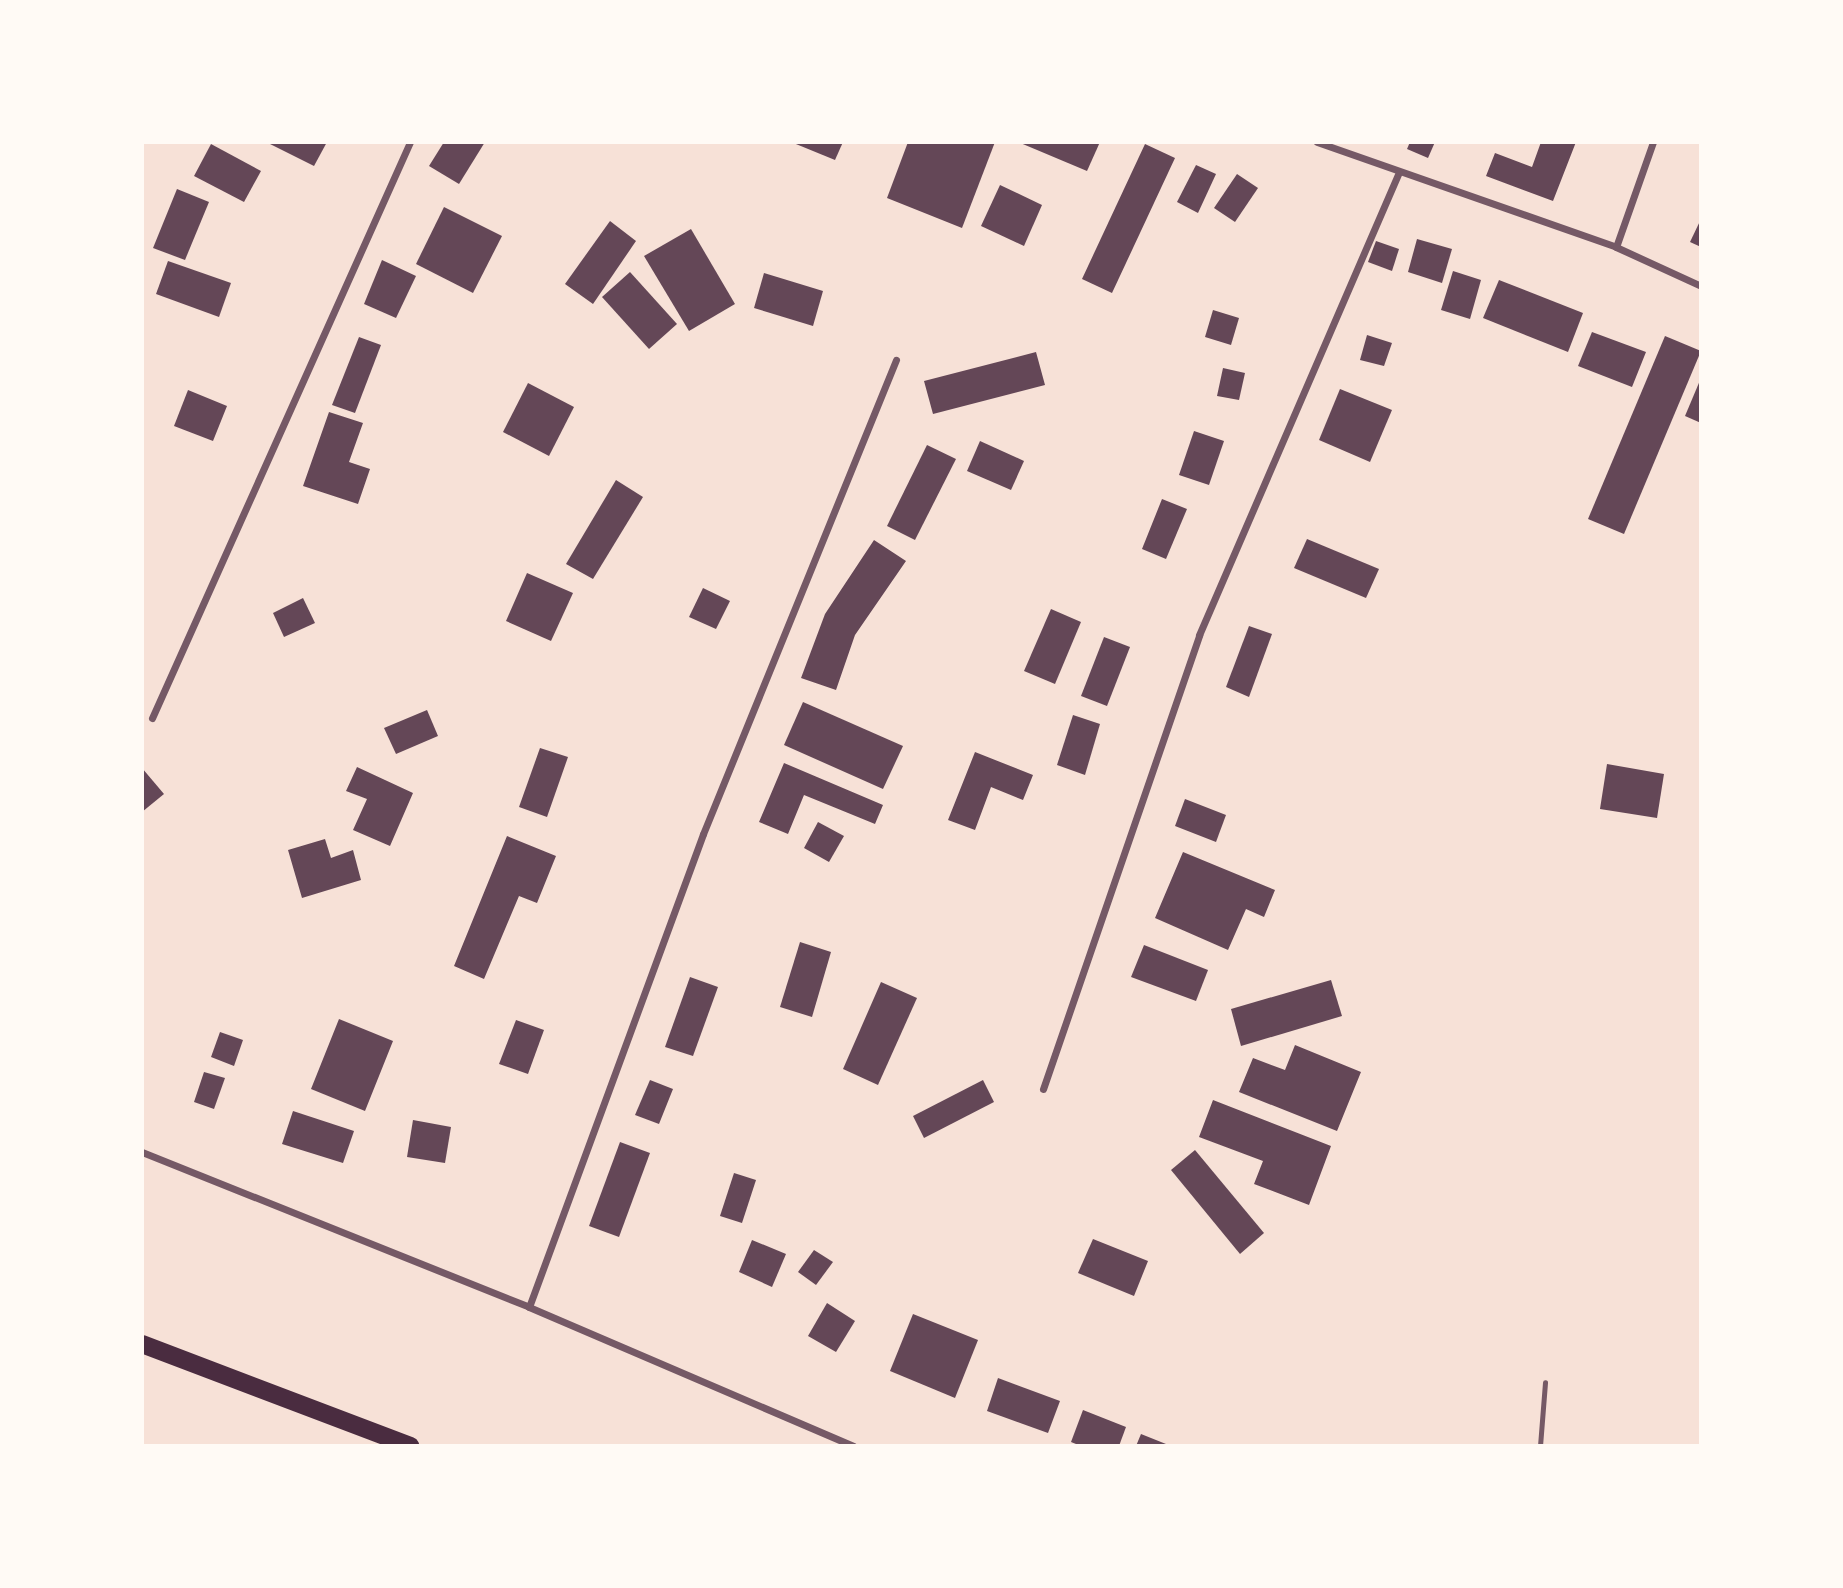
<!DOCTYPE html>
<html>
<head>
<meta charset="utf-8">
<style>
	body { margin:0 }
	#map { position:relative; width:1843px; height:1588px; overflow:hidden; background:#f7e1d7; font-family:"Alegreya Sans",sans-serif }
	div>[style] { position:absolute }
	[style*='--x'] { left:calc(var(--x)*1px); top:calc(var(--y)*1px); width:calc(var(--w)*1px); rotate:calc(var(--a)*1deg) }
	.building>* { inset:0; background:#644757 }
	.service>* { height:5px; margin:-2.5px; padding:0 2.5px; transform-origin:2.5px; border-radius:2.5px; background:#755966 }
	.minor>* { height:7px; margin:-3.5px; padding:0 3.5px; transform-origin:3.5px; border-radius:3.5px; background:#755966 }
	.primary>* { height:18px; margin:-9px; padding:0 9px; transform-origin:9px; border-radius:9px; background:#4a2c40 }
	span { translate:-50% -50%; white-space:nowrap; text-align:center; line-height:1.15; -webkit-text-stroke:6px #fffaf5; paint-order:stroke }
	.frame { position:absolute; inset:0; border:144px solid #fffaf5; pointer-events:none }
</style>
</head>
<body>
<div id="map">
	<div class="building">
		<div style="clip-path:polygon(266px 142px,327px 142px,314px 166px)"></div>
		<div style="clip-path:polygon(444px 142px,485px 142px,459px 184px,429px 166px)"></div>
		<div style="clip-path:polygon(791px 142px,843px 142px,835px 160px)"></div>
		<div style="clip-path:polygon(908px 142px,995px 142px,962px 228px,887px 198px)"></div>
		<div style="clip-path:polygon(1018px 142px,1100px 142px,1087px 171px)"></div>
		<div style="clip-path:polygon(1410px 142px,1435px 142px,1428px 158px,1407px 149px)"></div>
		<div style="clip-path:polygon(1541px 142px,1576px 142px,1553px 201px,1486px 176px,1495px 153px,1532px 167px)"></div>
		<div style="clip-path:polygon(211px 144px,261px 171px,244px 202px,194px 176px)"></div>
		<div style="clip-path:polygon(1145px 144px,1175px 158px,1112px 293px,1082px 279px)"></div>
		<div style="clip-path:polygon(1196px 165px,1216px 174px,1198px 213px,1177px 202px)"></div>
		<div style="clip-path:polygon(1237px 174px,1258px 188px,1235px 222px,1214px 208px)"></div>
		<div style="clip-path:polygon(1000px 185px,1042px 205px,1024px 246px,981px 226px)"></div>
		<div style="clip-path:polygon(177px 189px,209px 202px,185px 260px,153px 248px)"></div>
		<div style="clip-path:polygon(444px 207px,502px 236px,473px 293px,416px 264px)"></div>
		<div style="clip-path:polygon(1701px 219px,1701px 247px,1690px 242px)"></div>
		<div style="clip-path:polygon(610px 221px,636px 241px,593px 304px,565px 284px)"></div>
		<div style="clip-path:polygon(691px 229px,735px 304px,689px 331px,644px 256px)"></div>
		<div style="clip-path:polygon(1417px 239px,1452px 249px,1442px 283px,1408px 272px)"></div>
		<div style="clip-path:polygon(1376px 241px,1399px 249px,1392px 271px,1368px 262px)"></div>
		<div style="clip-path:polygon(382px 260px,416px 276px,396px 318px,364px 304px)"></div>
		<div style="clip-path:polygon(168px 261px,231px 283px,219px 317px,156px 294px)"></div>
		<div style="clip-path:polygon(1453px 271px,1481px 280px,1470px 319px,1441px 310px)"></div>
		<div style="clip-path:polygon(630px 272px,677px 324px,649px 349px,602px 297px)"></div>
		<div style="clip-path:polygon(764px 273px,823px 291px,813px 326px,754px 308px)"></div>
		<div style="clip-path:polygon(1499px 280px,1583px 313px,1568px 352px,1483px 318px)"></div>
		<div style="clip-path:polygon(1213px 310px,1239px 318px,1231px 345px,1205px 337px)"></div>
		<div style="clip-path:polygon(1592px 332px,1646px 352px,1632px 387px,1578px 366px)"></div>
		<div style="clip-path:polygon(1367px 335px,1392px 343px,1384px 366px,1360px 360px)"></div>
		<div style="clip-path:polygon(1665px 336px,1701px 351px,1624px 534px,1588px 519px)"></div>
		<div style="clip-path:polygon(359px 337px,381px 345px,355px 413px,332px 405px)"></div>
		<div style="clip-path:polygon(1036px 352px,1045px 385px,933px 414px,924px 381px)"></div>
		<div style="clip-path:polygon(1223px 368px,1245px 373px,1239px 400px,1217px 396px)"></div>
		<div style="clip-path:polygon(1701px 378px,1701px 423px,1685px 416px)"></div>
		<div style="clip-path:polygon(528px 383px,574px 407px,549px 456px,503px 432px)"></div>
		<div style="clip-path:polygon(1340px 389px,1392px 410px,1370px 462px,1319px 440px)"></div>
		<div style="clip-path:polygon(188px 390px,227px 406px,213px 441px,174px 426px)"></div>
		<div style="clip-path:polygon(329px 412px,363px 423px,349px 462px,370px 469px,358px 504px,303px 486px)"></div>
		<div style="clip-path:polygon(1194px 431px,1224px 441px,1209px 485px,1179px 475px)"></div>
		<div style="clip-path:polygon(980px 441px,1024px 461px,1011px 490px,967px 471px)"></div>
		<div style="clip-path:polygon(927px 445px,956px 459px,915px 540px,887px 526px)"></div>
		<div style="clip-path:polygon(616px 480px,643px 497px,593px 579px,566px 564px)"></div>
		<div style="clip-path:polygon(1162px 499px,1187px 509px,1166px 559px,1142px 549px)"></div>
		<div style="clip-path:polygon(1307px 539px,1379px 569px,1366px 598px,1294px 568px)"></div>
		<div style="clip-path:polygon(874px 540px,906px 561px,855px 635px,836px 690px,801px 678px,825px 614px)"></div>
		<div style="clip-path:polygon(527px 573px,573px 593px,551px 641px,506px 621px)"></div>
		<div style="clip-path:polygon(703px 588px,730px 601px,716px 629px,689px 617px)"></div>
		<div style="clip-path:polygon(303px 598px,315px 623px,284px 637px,273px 613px)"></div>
		<div style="clip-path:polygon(1051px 609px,1081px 622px,1055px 684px,1024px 671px)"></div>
		<div style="clip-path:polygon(1249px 626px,1272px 634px,1249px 697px,1226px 687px)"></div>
		<div style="clip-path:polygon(1104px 637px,1130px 647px,1107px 706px,1081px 696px)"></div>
		<div style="clip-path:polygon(803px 702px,903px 746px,883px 789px,784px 745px)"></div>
		<div style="clip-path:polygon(427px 710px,438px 736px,396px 754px,384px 728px)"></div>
		<div style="clip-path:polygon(1073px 715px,1100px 724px,1085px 775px,1057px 765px)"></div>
		<div style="clip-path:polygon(540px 748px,568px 757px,547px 817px,519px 807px)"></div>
		<div style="clip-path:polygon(975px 752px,1033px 775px,1023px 800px,991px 787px,975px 830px,948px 820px)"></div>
		<div style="clip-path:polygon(784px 763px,883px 805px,875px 824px,804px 795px,788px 834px,759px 822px)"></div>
		<div style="clip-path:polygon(1607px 764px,1664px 774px,1657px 818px,1600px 809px)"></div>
		<div style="clip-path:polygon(357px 767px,413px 793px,390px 846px,353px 830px,367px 799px,346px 791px)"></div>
		<div style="clip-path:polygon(142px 768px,164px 794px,142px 812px)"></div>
		<div style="clip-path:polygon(1185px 799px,1226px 815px,1216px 842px,1175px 826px)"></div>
		<div style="clip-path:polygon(818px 822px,844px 836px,829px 862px,804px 848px)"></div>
		<div style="clip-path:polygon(507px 836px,556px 856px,537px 903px,519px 896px,484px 979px,454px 966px)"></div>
		<div style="clip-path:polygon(325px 839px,331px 858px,353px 850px,361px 880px,302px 898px,288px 850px)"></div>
		<div style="clip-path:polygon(1183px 852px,1275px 890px,1264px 917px,1246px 909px,1228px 950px,1155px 918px)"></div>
		<div style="clip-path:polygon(800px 942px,831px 952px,812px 1017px,780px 1007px)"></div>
		<div style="clip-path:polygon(1144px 945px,1208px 970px,1196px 1001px,1131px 977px)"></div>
		<div style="clip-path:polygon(690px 977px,718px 987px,693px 1056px,665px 1047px)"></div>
		<div style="clip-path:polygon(1331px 980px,1342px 1016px,1241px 1046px,1231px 1009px)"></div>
		<div style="clip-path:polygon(881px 982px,917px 998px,878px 1085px,843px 1069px)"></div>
		<div style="clip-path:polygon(339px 1019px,393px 1041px,365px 1111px,311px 1089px)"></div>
		<div style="clip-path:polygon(516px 1020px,544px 1030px,528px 1074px,499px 1064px)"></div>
		<div style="clip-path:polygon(220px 1032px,243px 1040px,234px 1066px,211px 1057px)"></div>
		<div style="clip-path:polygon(1295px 1045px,1361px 1072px,1337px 1131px,1239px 1092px,1253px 1058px,1285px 1070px)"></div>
		<div style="clip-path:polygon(204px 1072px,225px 1078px,214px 1109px,194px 1102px)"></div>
		<div style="clip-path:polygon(650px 1080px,673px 1089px,659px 1124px,635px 1115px)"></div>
		<div style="clip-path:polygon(983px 1080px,994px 1102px,924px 1138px,913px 1116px)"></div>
		<div style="clip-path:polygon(1213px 1100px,1331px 1146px,1309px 1205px,1254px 1184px,1263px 1161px,1199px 1137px)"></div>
		<div style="clip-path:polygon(293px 1111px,354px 1131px,343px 1163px,282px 1144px)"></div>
		<div style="clip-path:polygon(413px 1120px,451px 1127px,445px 1163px,407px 1157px)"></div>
		<div style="clip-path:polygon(620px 1142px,650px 1153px,619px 1237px,589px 1226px)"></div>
		<div style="clip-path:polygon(1195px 1150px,1264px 1233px,1240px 1254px,1171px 1170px)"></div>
		<div style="clip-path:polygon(734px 1173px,756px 1180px,742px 1223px,720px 1216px)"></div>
		<div style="clip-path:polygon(1093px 1239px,1148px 1261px,1134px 1296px,1078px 1273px)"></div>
		<div style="clip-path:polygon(752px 1240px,786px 1254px,772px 1287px,739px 1272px)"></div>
		<div style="clip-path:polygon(814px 1250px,833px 1262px,816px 1285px,798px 1272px)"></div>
		<div style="clip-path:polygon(827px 1303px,855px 1321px,836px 1352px,808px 1336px)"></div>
		<div style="clip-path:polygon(913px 1314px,978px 1340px,955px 1398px,890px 1371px)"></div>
		<div style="clip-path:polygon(998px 1378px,1060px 1401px,1048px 1433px,987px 1411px)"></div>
		<div style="clip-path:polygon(1083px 1410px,1126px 1427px,1119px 1446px,1081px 1446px,1071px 1442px)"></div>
		<div style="clip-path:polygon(1141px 1434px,1171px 1446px,1136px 1446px)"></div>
	</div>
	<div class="service">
		<div style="--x:1540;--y:1446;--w:64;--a:-85.5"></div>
	</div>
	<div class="minor">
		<div style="--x:1317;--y:142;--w:317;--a:19.3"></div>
		<div style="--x:1616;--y:247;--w:94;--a:24.6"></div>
		<div style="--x:1616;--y:247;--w:111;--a:-70.6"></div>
		<div style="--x:152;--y:718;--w:631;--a:-65.87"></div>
		<div style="--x:1043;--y:1089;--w:480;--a:-71"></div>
		<div style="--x:1199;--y:635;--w:504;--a:-66.64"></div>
		<div style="--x:142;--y:1152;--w:417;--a:21.8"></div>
		<div style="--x:529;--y:1307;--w:353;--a:23.2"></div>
		<div style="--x:529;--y:1307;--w:504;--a:-69.8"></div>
		<div style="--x:703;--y:834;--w:512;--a:-67.85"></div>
	</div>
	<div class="primary">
		<div style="--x:142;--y:1344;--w:287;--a:20.8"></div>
	</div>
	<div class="frame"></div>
</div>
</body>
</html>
